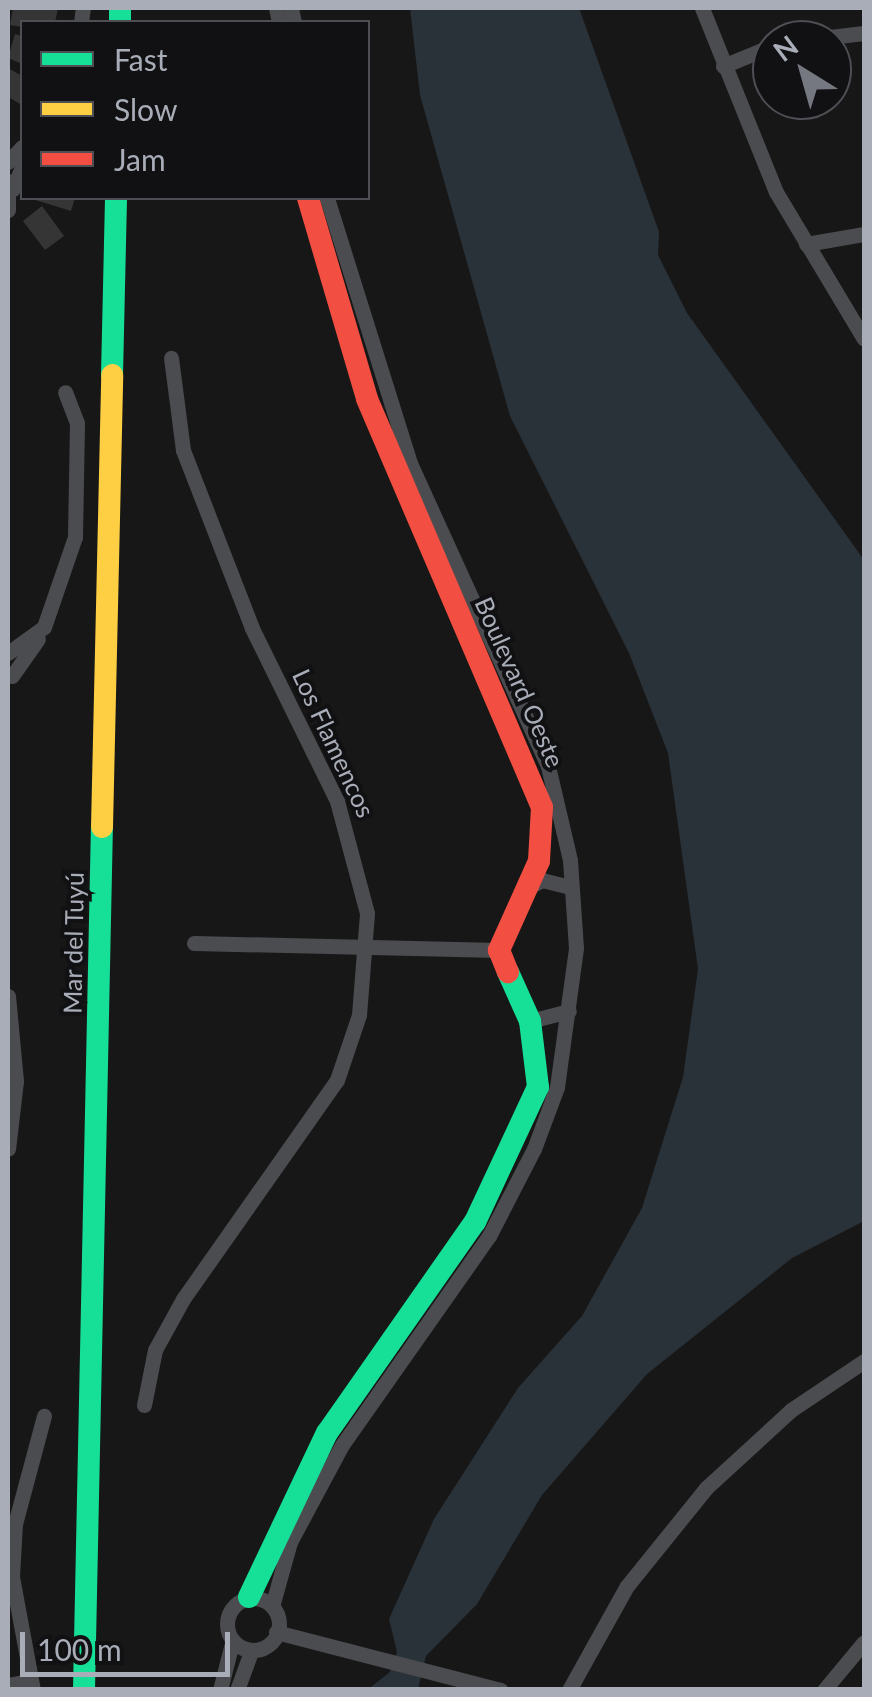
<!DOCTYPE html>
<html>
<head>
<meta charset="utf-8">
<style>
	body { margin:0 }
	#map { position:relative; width:872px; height:1697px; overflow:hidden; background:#171717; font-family:Lato,sans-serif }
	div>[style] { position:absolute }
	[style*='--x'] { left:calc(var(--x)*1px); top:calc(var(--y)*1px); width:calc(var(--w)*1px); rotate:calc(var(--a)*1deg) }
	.water>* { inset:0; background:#2a3239 }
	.building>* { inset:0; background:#353536 }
	.street>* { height:15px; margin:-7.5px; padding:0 7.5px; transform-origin:7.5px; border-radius:7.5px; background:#4b4c50 }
	.street>.ring { margin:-7.5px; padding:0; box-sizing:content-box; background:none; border:15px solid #4b4c50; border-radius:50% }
	.fast>* { height:22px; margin:-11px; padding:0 11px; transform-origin:11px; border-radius:11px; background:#16e098 }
	.slow>* { height:22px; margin:-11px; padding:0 11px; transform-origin:11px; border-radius:11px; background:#ffcf43 }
	.jam>* { height:22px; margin:-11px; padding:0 11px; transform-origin:11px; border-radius:11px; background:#f24e42 }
	span { translate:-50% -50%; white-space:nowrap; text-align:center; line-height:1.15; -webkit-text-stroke:8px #111113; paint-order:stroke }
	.street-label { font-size:25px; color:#a8adb8 }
	.frame { position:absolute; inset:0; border:10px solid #a8adb8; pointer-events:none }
	.legend { position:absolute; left:20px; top:20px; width:350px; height:180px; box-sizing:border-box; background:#111113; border:2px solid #4d4f55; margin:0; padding:12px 18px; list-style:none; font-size:30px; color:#a8adb8 }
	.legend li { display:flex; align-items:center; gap:20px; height:50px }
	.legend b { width:50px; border:2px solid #4d4f55 }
	.north { position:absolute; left:752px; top:20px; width:100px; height:100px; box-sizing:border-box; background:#111113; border:2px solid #4d4f55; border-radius:50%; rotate:323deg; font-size:28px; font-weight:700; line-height:40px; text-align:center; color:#a8adb8 }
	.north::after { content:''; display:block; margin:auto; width:35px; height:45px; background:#757880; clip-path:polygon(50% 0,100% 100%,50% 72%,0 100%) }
	.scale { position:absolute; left:20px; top:1632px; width:210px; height:45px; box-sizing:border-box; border:5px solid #a8adb8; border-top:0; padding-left:12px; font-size:30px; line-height:35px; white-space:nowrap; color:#a8adb8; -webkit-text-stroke:8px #111113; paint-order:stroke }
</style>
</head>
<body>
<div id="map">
	<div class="water">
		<div style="clip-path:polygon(410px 8px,579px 8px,659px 232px,658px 255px,687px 313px,864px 560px,864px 1221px,792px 1258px,647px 1374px,542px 1495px,477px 1604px,426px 1656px,418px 1689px,367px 1690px,390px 1672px,397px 1652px,389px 1619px,434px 1519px,518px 1388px,582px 1316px,642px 1208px,683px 1077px,698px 969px,668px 753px,629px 653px,510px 416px,420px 95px)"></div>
	</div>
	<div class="building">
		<div style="clip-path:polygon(13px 8px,58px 8px,55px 22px,22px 27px,10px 25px)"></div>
		<div style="clip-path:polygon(15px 34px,22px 36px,22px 64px,8px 58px)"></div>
		<div style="clip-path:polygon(8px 68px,22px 76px,22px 105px,8px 97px)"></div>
		<div style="clip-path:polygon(29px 198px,75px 198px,71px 211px)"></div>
		<div style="clip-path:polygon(42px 206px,64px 236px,45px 250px,23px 221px)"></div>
	</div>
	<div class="street">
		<div style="--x:276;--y:8;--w:14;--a:78"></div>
		<div style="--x:291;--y:8;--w:14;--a:78"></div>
		<div style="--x:702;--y:8;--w:198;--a:68.1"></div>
		<div style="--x:776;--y:192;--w:171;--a:59.1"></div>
		<div style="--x:81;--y:22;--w:14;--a:-82"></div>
		<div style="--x:804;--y:40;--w:60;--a:-6.7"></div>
		<div style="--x:723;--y:66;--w:53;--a:-22.2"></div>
		<div style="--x:8;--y:162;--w:21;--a:-47"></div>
		<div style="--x:8;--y:181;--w:29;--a:90"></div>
		<div style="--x:13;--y:189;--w:24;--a:-68"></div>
		<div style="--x:806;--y:244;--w:59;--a:-9.8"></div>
		<div style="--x:8;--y:653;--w:44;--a:-35.8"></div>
		<div style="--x:44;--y:627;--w:95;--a:-71"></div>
		<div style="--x:75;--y:537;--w:114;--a:-89"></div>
		<div style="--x:77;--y:423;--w:33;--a:-111"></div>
		<div style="--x:12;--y:676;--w:45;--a:-54.9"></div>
		<div style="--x:529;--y:887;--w:15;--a:-28"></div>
		<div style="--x:542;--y:880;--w:29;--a:14"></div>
		<div style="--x:194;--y:943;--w:305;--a:1.3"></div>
		<div style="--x:8;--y:996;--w:85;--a:84.6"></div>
		<div style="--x:16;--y:1081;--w:68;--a:96.7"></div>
		<div style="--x:530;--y:1021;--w:40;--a:-14.4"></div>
		<div style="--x:144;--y:1405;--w:56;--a:-78.7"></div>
		<div style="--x:155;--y:1350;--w:58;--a:-61.2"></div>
		<div style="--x:183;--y:1299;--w:268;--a:-54.9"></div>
		<div style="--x:337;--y:1080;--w:69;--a:-71.3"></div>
		<div style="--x:359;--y:1015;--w:102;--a:-85.5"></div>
		<div style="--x:367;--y:913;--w:116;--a:-105"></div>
		<div style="--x:337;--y:801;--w:193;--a:-116.2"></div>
		<div style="--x:252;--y:628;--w:191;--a:-111.2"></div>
		<div style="--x:183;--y:450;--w:93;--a:-97.4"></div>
		<div class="ring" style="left:227px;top:1598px;width:37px;height:37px"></div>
		<div style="--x:273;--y:1603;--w:63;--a:-74.4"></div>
		<div style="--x:290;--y:1542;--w:110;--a:-61.8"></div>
		<div style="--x:342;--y:1445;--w:256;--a:-54.9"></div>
		<div style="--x:489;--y:1236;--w:98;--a:-62.7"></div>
		<div style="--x:534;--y:1149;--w:66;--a:-69.6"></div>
		<div style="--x:557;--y:1087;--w:140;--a:-82.2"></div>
		<div style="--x:576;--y:948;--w:88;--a:-93.9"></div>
		<div style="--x:570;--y:860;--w:97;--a:-103.2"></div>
		<div style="--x:548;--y:766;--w:333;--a:-114.5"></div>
		<div style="--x:410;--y:463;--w:278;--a:-107.4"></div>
		<div style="--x:276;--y:1632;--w:232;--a:14.5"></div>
		<div style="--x:8;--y:1685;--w:23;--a:-10"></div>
		<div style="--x:33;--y:1690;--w:115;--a:-100.5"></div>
		<div style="--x:12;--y:1577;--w:53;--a:-86.8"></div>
		<div style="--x:15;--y:1524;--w:112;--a:-75"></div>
		<div style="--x:220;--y:1690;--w:49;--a:-75.7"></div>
		<div style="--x:237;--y:1690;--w:40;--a:-69.8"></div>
		<div style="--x:569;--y:1690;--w:119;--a:-60.9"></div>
		<div style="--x:627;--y:1586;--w:126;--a:-51.1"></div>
		<div style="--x:706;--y:1488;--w:115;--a:-42.5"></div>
		<div style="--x:791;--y:1410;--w:88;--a:-33.9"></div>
		<div style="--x:824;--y:1690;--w:62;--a:-50.2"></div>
	</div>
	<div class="fast">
		<div style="--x:120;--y:8;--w:14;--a:90"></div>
		<div style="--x:112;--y:375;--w:177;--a:-88.7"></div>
		<div style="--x:249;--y:1597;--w:182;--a:-64.6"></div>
		<div style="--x:327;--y:1433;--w:258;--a:-55"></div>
		<div style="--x:475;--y:1222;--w:149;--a:-65"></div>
		<div style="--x:538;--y:1087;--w:66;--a:-96.9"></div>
		<div style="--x:530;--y:1021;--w:54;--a:-114.2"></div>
		<div style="--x:84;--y:1690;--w:863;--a:-88.81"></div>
	</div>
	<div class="slow">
		<div style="--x:102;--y:827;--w:452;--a:-88.7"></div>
	</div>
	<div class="jam">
		<div style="--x:308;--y:198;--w:209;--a:73.6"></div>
		<div style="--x:367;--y:399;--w:444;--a:66.8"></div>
		<div style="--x:542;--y:807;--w:54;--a:93.2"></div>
		<div style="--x:539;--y:861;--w:98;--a:114.2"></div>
		<div style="--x:499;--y:950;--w:24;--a:68"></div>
	</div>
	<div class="street-label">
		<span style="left:520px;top:682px;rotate:66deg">Boulevard Oeste</span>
		<span style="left:334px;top:743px;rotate:65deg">Los Flamencos</span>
		<span style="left:73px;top:943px;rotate:-89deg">Mar del Tuyú</span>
	</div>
	<div class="frame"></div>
	<ul class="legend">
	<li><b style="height:12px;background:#16e098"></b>Fast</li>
	<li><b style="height:12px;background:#ffcf43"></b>Slow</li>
	<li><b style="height:12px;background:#f24e42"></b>Jam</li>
	</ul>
	<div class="north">N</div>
	<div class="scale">100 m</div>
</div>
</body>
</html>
